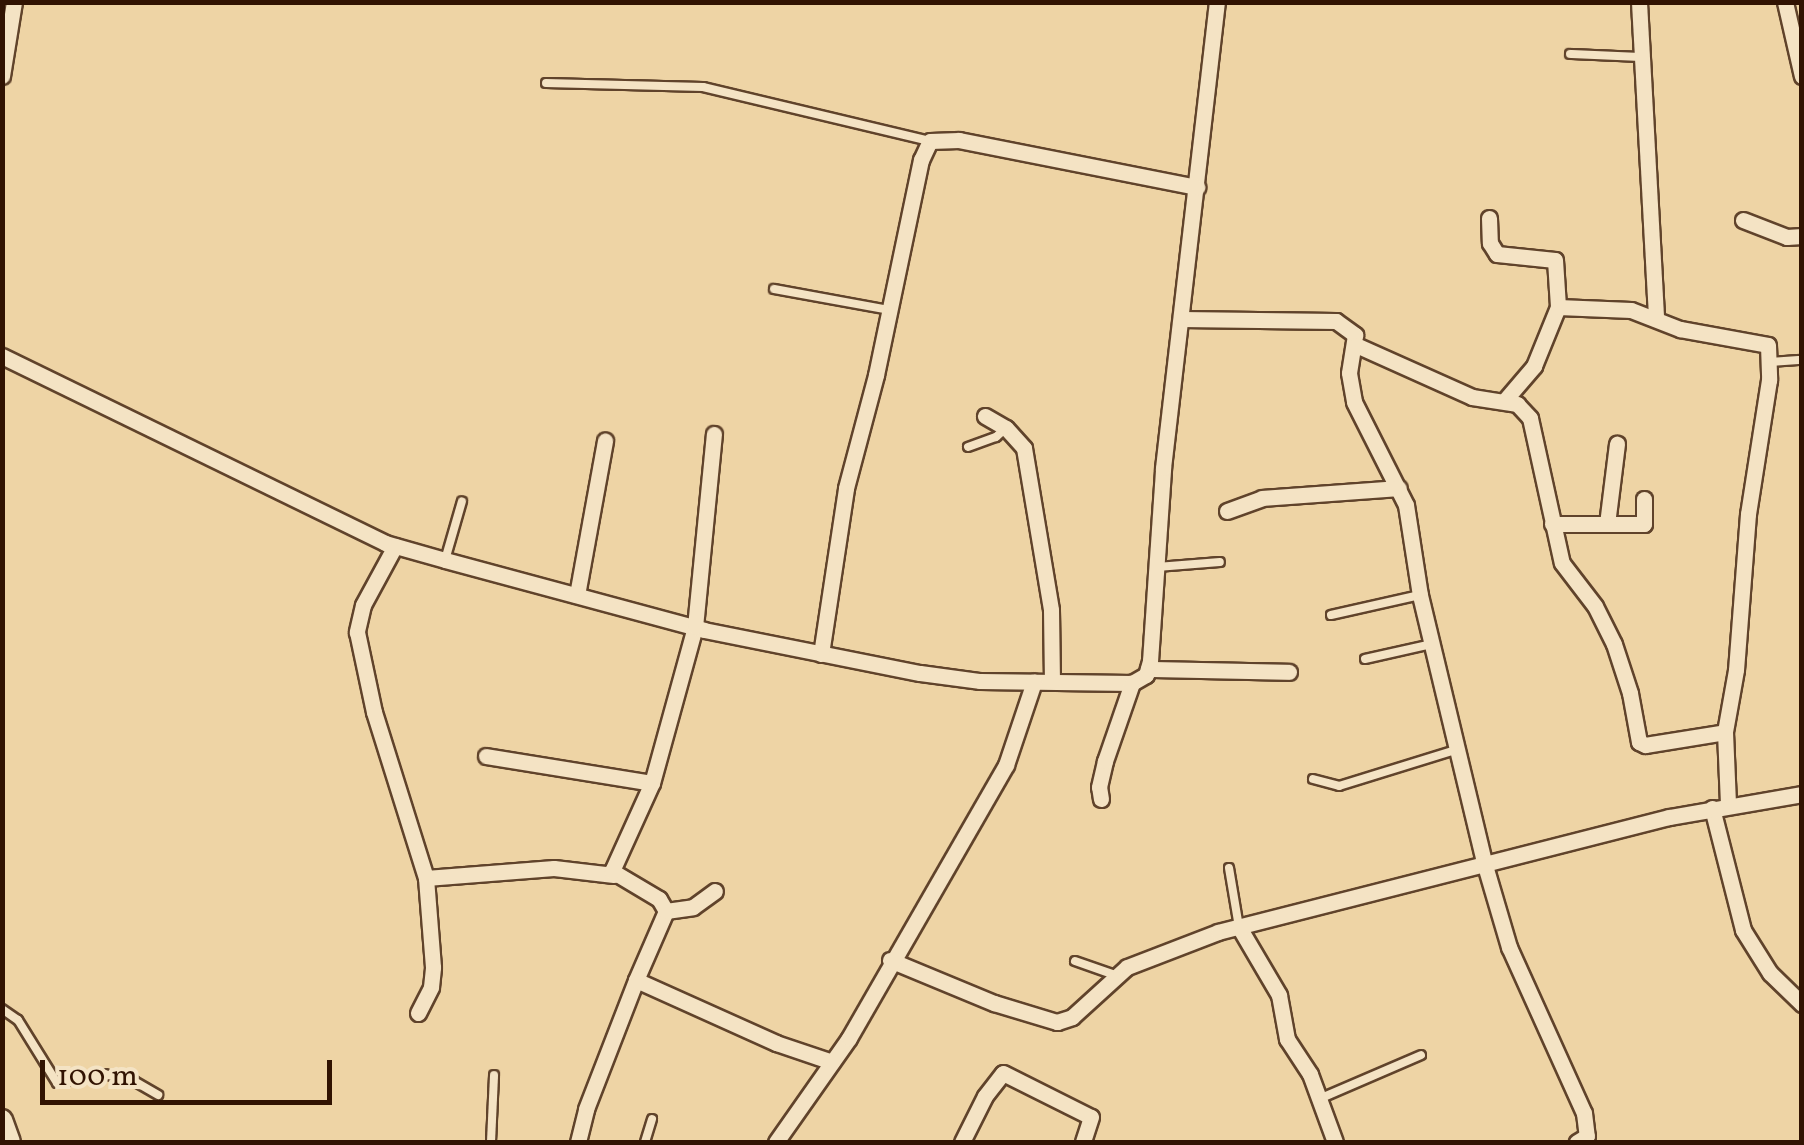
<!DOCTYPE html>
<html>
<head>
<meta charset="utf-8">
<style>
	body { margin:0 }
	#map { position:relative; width:1804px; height:1145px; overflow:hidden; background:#eed4a5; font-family:Vollkorn,serif }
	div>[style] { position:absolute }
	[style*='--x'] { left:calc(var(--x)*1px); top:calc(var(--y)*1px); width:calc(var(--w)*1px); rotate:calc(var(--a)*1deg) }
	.roads { filter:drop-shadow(2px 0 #60432b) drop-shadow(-2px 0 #60432b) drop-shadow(0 2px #60432b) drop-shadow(0 -2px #60432b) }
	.service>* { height:8px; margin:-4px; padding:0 4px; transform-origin:4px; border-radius:4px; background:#f4e3c4 }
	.minor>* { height:15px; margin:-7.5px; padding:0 7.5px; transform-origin:7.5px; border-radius:7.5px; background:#f4e3c4 }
	.tertiary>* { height:20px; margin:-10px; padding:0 10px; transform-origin:10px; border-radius:10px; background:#f4e3c4 }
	span { translate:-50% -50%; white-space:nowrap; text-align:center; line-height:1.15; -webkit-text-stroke:8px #f4e3c4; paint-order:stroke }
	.frame { position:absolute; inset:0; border:5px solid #311302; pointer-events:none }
	.scale { position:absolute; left:40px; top:1060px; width:292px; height:45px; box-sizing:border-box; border:5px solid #311302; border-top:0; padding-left:12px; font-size:30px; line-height:35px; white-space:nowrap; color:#311302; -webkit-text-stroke:8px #f4e3c4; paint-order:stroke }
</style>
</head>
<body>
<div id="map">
	<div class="roads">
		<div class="service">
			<div style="--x:1570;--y:54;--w:72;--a:2.4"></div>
			<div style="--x:546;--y:83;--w:157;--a:1.5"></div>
			<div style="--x:703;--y:87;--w:233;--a:13.4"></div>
			<div style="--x:774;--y:289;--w:118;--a:10.3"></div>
			<div style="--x:1770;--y:362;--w:32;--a:-4"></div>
			<div style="--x:968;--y:447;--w:30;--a:-20"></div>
			<div style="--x:996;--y:437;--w:13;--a:-42"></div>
			<div style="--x:445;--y:560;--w:61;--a:-73.9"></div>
			<div style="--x:1157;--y:567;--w:63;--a:-4.5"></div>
			<div style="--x:1331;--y:615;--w:91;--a:-12.7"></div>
			<div style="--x:1365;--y:659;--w:69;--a:-12.6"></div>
			<div style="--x:1313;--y:779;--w:27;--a:15"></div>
			<div style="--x:1339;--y:786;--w:121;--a:-17.2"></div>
			<div style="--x:1229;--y:868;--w:60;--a:80.4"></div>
			<div style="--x:1075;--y:961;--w:42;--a:19.3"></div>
			<div style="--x:2;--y:1009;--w:19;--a:35"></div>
			<div style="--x:18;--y:1020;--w:74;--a:58.2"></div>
			<div style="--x:57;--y:1083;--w:48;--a:-10.8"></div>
			<div style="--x:104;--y:1074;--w:31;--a:13"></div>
			<div style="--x:134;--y:1081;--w:28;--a:30"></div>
			<div style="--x:1319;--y:1099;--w:111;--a:-23.3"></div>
			<div style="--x:491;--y:1142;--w:67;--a:-87.4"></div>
			<div style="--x:645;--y:1142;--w:24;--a:-73"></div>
		</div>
		<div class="minor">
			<div style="--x:1639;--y:2;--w:316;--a:86.9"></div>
			<div style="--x:1785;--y:2;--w:76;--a:77.1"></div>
			<div style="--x:2;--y:76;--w:75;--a:-80.8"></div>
			<div style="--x:1489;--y:218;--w:25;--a:88"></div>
			<div style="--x:1490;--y:243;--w:13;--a:58"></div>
			<div style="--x:1497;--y:254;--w:58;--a:5.9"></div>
			<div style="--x:1555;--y:260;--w:47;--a:86.3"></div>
			<div style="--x:1743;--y:220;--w:47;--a:21.1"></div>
			<div style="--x:1787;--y:237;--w:15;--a:-4"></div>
			<div style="--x:1181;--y:319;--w:155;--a:0.7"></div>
			<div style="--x:1336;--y:321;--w:24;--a:36"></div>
			<div style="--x:1355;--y:335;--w:38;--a:99"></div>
			<div style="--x:1349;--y:373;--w:29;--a:80"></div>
			<div style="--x:1354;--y:402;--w:115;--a:63.2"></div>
			<div style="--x:1406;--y:505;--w:91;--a:81.2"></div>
			<div style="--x:1420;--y:595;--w:275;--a:76.5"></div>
			<div style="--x:1484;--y:862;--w:89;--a:73.6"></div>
			<div style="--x:1509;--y:947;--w:182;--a:65.7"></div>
			<div style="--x:1584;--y:1113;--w:23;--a:83"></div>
			<div style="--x:1587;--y:1136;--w:12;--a:149"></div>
			<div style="--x:1356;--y:345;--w:127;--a:24.1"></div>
			<div style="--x:1472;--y:397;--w:46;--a:8.8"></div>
			<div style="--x:1517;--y:404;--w:19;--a:47"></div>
			<div style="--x:1530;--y:418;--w:148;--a:77.6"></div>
			<div style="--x:1562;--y:563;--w:54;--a:52.5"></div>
			<div style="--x:1595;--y:606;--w:42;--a:63.4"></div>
			<div style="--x:1614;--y:644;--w:52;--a:71.9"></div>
			<div style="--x:1630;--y:693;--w:50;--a:79.6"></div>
			<div style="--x:1639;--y:742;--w:7;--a:27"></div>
			<div style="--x:1645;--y:745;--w:81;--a:-9.2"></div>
			<div style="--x:1725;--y:732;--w:73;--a:87.6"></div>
			<div style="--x:2;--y:356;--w:426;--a:26"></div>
			<div style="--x:385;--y:543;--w:62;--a:15.8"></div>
			<div style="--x:445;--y:560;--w:268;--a:15.1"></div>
			<div style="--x:704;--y:630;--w:220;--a:11.3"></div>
			<div style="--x:920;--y:673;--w:61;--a:7.6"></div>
			<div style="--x:980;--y:681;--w:152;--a:0.8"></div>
			<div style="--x:1132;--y:683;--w:16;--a:-30"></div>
			<div style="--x:1146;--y:675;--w:15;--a:-74"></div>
			<div style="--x:1150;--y:661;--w:193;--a:-86.1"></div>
			<div style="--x:1163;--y:468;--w:469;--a:-83.4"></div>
			<div style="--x:1505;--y:400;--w:45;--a:-49.5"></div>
			<div style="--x:1534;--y:366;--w:64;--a:-67.9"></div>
			<div style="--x:1558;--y:307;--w:73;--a:2.4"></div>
			<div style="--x:1631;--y:310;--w:53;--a:21.2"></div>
			<div style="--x:1680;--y:329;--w:89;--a:10.3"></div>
			<div style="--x:1768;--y:345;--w:35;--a:88"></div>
			<div style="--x:1769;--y:380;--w:136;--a:98.9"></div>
			<div style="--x:1748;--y:514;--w:156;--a:94.4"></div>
			<div style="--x:1736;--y:670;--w:63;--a:100.1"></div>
			<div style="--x:985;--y:416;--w:24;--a:30"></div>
			<div style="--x:1006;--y:428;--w:27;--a:48"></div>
			<div style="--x:1024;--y:448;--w:164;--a:80.5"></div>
			<div style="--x:1051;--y:610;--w:71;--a:89.2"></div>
			<div style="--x:1227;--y:511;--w:37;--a:-20"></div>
			<div style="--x:1262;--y:498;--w:137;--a:-4.2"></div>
			<div style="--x:1552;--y:524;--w:92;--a:0"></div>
			<div style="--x:1644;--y:524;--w:25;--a:-90"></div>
			<div style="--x:1607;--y:524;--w:81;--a:-82.9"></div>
			<div style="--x:395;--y:546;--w:67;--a:118.5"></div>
			<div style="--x:363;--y:605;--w:28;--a:103"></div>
			<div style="--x:357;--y:632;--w:82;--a:78"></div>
			<div style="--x:374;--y:712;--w:174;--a:72.6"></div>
			<div style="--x:426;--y:878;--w:128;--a:-4.5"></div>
			<div style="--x:554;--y:868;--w:60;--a:6.7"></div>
			<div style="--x:577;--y:595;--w:157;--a:-79.7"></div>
			<div style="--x:821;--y:654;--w:168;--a:-81.4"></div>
			<div style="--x:846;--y:488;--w:117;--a:-75.1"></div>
			<div style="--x:876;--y:375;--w:220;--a:-78.2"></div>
			<div style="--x:921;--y:160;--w:21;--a:-65"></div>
			<div style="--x:930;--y:141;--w:29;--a:-2"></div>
			<div style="--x:959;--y:140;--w:243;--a:11.2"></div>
			<div style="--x:1148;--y:669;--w:141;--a:1.2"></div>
			<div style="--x:486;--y:756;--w:168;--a:9.2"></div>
			<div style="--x:1101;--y:799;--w:12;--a:-99"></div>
			<div style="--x:1099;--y:787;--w:27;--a:-77"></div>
			<div style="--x:1105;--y:761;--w:83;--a:-70.9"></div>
			<div style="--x:1712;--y:808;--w:126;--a:75.7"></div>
			<div style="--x:1743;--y:930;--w:51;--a:57.9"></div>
			<div style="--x:1770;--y:973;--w:45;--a:44.1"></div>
			<div style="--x:666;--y:911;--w:27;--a:-8"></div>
			<div style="--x:693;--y:907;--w:27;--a:-36"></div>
			<div style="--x:1239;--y:927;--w:79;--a:59.5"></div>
			<div style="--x:1279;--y:995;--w:45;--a:79.7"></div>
			<div style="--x:1287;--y:1039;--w:42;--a:56.7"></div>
			<div style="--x:1310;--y:1074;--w:72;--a:69.8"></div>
			<div style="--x:890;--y:960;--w:113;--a:22.5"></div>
			<div style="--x:994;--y:1003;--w:66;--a:16.8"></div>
			<div style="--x:1057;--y:1022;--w:16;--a:-18"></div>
			<div style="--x:1072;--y:1017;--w:74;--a:-42.3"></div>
			<div style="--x:1127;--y:967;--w:97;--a:-21"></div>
			<div style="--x:1218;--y:932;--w:465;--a:-14.3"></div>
			<div style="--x:1669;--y:817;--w:135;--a:-9.8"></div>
			<div style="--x:636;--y:980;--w:75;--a:-66.5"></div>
			<div style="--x:666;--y:911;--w:14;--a:-120"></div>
			<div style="--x:659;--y:899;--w:55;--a:-149.2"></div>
			<div style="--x:612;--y:871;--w:97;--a:-65.6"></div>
			<div style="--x:652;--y:783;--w:162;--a:-74.6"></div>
			<div style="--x:695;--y:627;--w:194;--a:-84.4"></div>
			<div style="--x:418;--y:1013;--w:29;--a:-63"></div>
			<div style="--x:431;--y:987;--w:20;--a:-84"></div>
			<div style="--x:433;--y:967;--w:89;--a:-94.5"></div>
			<div style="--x:578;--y:1142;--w:34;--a:-76"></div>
			<div style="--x:586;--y:1109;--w:138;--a:-68.8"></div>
			<div style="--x:636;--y:980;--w:154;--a:24.2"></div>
			<div style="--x:776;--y:1043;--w:59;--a:18.7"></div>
			<div style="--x:776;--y:1142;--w:127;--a:-54.9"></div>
			<div style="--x:849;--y:1038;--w:315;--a:-60.1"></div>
			<div style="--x:1006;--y:765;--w:88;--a:-71.4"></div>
			<div style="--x:962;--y:1142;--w:51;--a:-63.4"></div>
			<div style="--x:985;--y:1096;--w:29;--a:-52"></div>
			<div style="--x:1003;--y:1073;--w:98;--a:26.6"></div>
			<div style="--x:1091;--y:1117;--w:26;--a:108"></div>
		</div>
		<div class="tertiary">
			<div style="--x:2;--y:1120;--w:23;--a:70"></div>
		</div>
	</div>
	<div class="frame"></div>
	<div class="scale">100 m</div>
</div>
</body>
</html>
